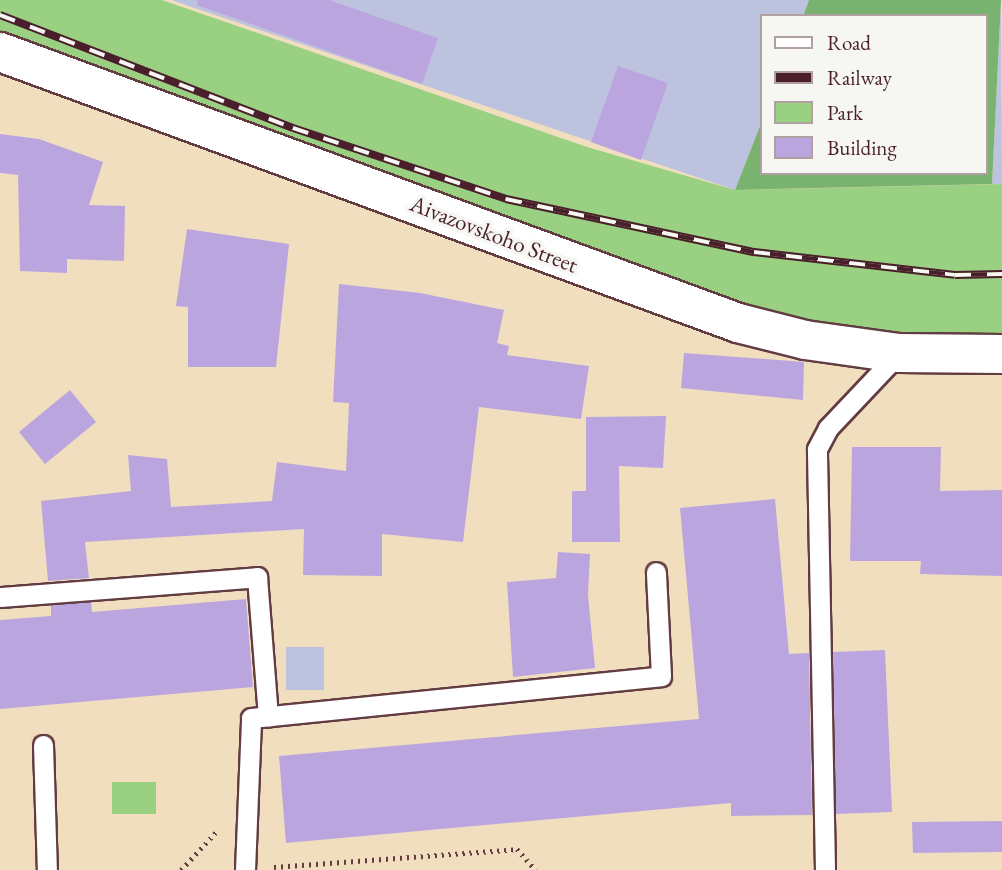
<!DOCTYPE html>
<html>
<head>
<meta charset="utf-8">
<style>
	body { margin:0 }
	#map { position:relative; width:1002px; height:870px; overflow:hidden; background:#f1debf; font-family:"EB Garamond",serif }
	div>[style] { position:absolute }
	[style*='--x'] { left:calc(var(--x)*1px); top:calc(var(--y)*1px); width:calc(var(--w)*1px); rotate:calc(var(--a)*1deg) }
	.industrial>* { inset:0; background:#bdc3de }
	.green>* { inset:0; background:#99d082 }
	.forest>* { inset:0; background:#7ab270 }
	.building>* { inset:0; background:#bba5df }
	.path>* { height:4.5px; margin-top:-2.25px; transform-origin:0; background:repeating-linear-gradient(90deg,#633c41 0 2px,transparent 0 7px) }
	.roads { filter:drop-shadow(2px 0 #633c41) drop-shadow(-2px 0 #633c41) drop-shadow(0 2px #633c41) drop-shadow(0 -2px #633c41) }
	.service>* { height:19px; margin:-9.5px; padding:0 9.5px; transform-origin:9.5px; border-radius:9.5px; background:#fff }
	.minor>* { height:38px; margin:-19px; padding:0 19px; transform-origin:19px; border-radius:19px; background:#fff }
	.rail>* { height:8px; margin-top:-4px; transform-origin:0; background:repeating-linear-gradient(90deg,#f6f6f2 0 16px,#4a1f2b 0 32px); box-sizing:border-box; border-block:2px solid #4a1f2b }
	span { translate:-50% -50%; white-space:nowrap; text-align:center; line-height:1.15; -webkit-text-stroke:7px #f6f6f2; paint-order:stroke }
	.street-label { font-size:23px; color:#4a1f2b }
	.legend { position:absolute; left:760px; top:14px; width:228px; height:161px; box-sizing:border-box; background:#f6f6f2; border:2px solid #b1a0a2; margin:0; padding:9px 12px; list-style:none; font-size:21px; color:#4a1f2b }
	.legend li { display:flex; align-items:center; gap:14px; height:35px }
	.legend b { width:35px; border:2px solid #b1a0a2 }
</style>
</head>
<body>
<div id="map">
	<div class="industrial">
		<div style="clip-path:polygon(171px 0,809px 0,803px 16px,762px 16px,762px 121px,735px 190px)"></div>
		<div style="clip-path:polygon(1001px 0,1002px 184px,992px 184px)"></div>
		<div style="clip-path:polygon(286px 647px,324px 647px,324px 690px,286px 690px)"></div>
	</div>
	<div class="green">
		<div style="clip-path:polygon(0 0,162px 0,587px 147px,735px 190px,1002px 184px,1002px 354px,805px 340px,0 52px)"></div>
		<div style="clip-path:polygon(112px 782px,156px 782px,156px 814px,112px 814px)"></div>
	</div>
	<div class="forest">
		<div style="clip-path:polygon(809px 0,1001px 0,992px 184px,735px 190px,762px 121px,762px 173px,986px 173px,986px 16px,803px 16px)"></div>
	</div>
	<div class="building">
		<div style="clip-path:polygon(198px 0,329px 0,438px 38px,422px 84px,197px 5px)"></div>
		<div style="clip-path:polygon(618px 66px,668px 83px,641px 160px,591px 142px)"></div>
		<div style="clip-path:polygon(0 134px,39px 139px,103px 162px,89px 205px,125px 206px,124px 261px,67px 259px,67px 273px,20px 271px,18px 175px,0 173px)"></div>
		<div style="clip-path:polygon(187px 229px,289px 244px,276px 367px,188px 367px,188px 307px,176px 306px)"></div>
		<div style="clip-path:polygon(339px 284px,420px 293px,504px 310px,497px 343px,509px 346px,507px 355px,589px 366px,581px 419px,479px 407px,463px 542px,382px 534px,382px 576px,303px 575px,304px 529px,85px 542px,89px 578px,48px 581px,41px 501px,131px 491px,128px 455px,167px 459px,171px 507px,272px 501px,277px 462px,346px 471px,349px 403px,333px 402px)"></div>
		<div style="clip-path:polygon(684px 353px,804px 362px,803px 400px,681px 388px)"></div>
		<div style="clip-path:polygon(70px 390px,96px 422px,45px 464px,19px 432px)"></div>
		<div style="clip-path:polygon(666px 416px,663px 468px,619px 466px,620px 542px,572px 542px,572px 491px,586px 491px,586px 417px)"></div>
		<div style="clip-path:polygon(852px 447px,941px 447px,940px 491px,1002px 490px,1002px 576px,920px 574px,921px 561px,850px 561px)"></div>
		<div style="clip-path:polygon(775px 499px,789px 654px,809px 653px,812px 815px,731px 816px,731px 803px,286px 843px,279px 756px,699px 719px,680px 508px)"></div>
		<div style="clip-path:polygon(558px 552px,590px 554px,588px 595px,595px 668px,513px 677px,507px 582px,556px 578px)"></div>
		<div style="clip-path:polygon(246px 599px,253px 687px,0 709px,0 620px,51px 616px,51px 605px,91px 602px,92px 612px)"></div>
		<div style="clip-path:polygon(885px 650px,892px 812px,836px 814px,833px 652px)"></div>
		<div style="clip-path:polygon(1002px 821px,1002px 852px,913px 853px,912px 822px)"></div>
	</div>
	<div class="path">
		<div style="--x:274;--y:867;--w:244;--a:-4.2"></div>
		<div style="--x:517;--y:849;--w:28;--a:48"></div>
		<div style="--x:181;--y:870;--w:52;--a:-47.4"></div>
	</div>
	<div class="roads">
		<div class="service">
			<div style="--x:0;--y:597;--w:258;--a:-4.4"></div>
			<div style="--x:257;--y:577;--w:140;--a:85.5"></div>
			<div style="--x:43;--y:745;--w:125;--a:88.2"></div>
			<div style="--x:245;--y:870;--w:152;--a:-87.7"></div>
			<div style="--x:251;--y:718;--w:412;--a:-5.8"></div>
			<div style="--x:661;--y:676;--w:104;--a:-92.8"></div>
			<div style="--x:825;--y:870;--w:421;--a:-91.1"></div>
			<div style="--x:817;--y:449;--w:24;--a:-62"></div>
			<div style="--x:828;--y:428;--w:103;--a:-46.6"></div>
		</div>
		<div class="minor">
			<div style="--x:0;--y:52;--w:786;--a:20.16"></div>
			<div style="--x:738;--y:323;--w:69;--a:14.2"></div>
			<div style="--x:805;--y:340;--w:95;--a:7.9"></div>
			<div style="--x:899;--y:353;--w:103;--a:0.6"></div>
		</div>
	</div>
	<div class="rail">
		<div style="--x:0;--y:15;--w:314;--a:21.1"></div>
		<div style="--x:293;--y:128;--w:225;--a:18.4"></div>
		<div style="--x:506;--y:199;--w:254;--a:12.1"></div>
		<div style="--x:754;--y:252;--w:202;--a:6.5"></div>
		<div style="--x:955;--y:275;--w:47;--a:-1.2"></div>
	</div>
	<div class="street-label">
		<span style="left:494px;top:234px;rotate:21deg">Aivazovskoho Street</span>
	</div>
	<ul class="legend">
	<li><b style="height:9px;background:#fff"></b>Road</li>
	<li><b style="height:9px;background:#4a1f2b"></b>Railway</li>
	<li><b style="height:19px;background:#99d082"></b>Park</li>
	<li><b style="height:19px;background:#bba5df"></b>Building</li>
	</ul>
</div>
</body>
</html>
